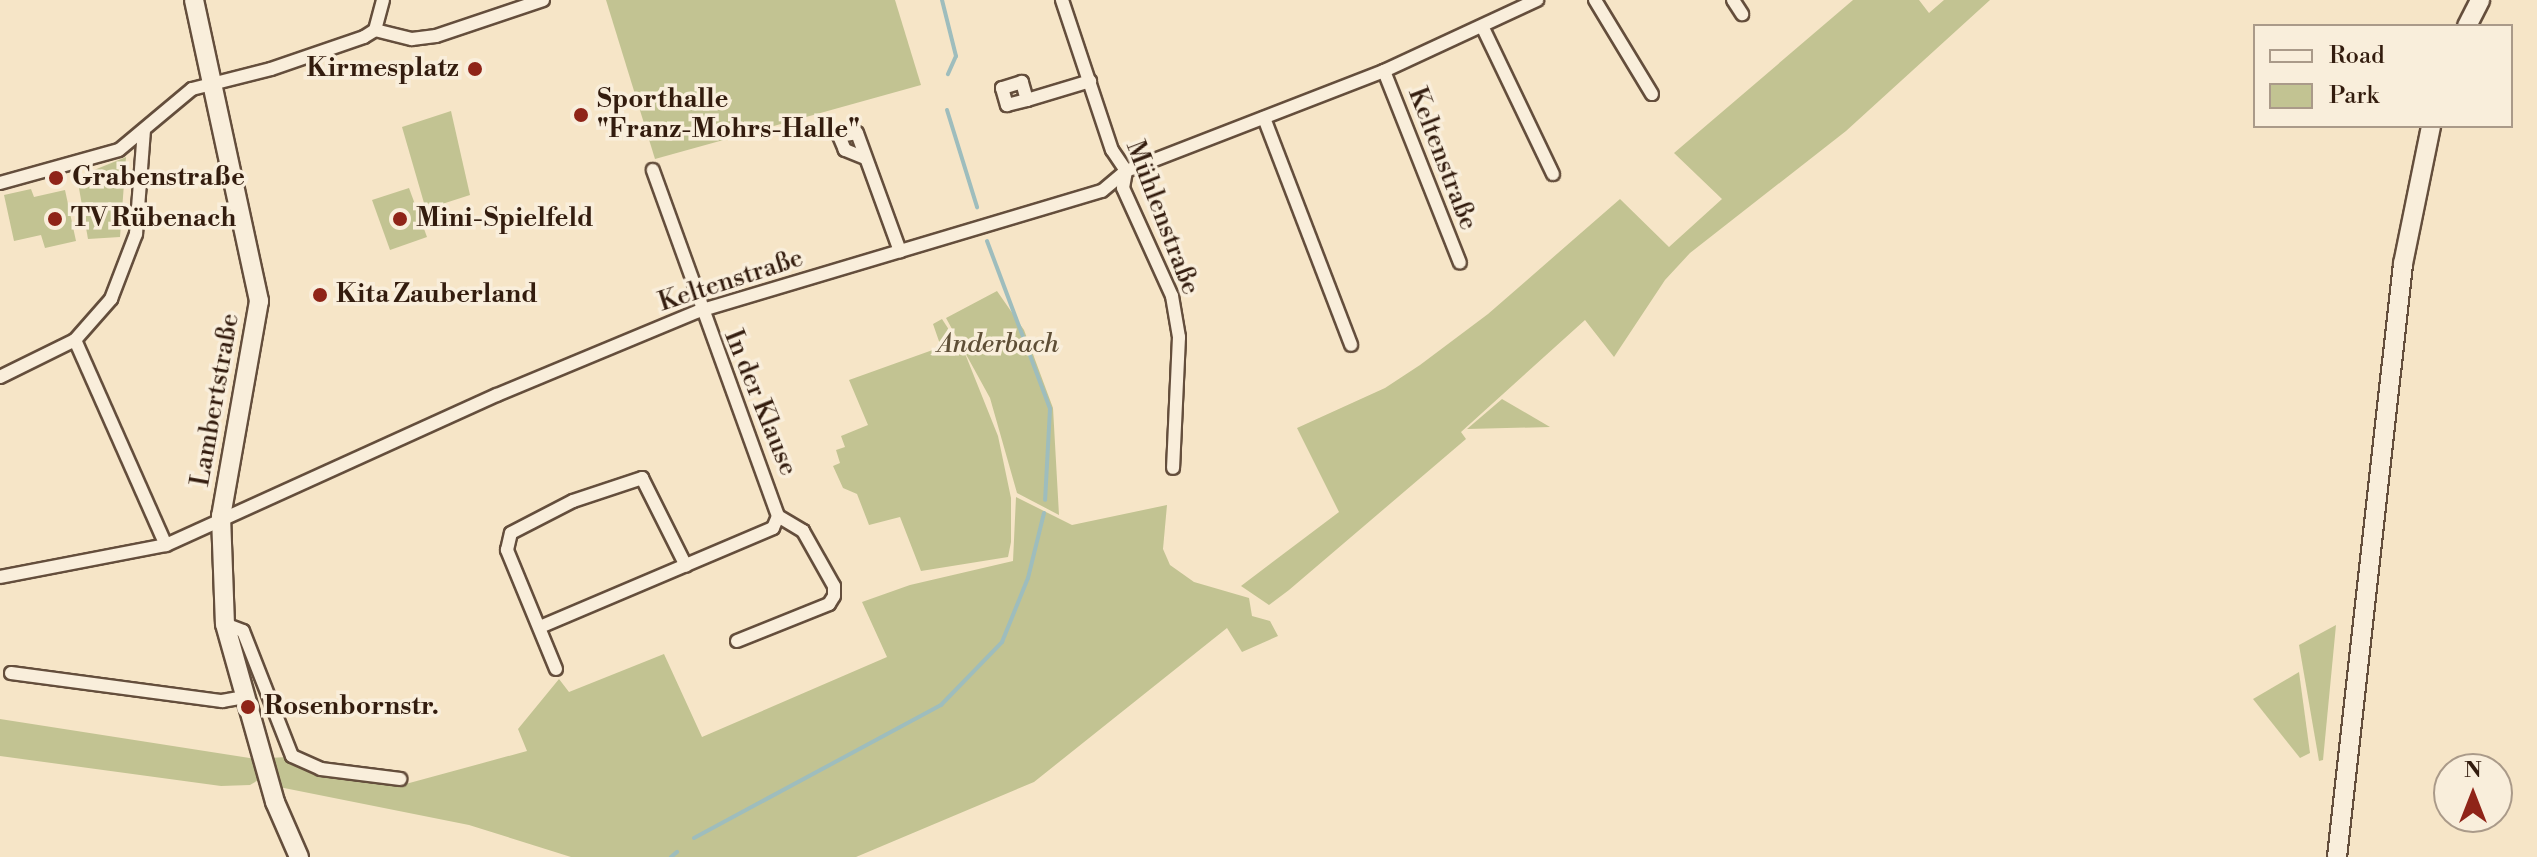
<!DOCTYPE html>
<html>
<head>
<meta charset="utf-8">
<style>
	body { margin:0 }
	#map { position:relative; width:2537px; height:857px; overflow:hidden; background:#f6e5c7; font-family:"Libre Bodoni",serif }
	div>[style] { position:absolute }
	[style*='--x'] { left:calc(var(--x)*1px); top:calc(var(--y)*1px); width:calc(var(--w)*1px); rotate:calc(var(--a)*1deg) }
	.green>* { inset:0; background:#c2c392 }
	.stream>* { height:4px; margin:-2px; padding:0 2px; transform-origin:2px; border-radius:2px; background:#9ebdbd }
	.roads { filter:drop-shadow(2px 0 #644e3c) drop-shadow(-2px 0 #644e3c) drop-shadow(0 2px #644e3c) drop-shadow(0 -2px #644e3c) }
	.street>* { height:12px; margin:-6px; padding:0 6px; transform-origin:6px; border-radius:6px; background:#f9eedb }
	.secondary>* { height:18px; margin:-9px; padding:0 9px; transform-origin:9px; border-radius:9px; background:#f9eedb }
	.dots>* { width:22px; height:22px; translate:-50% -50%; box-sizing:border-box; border:4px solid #f9eedb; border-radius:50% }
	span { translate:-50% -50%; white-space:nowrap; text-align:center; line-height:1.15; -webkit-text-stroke:7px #f9eedb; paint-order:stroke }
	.poi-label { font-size:26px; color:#331c0e; font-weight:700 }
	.right { translate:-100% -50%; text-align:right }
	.left { translate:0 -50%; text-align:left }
	.street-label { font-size:26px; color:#331c0e }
	.park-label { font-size:26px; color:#5e4e36; font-style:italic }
	.legend { position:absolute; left:2253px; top:24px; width:260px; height:104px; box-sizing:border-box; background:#f9eedb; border:2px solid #aa9a89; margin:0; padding:10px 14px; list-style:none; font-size:24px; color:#331c0e }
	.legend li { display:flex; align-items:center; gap:16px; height:40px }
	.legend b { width:40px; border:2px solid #aa9a89 }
	.north { position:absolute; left:2433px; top:753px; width:80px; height:80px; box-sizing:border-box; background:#f9eedb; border:2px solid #aa9a89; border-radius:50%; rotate:0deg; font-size:22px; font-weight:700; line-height:32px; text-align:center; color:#331c0e }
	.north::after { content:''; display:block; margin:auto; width:28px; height:36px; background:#8f2418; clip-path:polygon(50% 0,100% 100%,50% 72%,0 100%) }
</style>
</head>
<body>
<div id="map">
	<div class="green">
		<div style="clip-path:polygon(606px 0,895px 0,921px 85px,655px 159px)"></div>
		<div style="clip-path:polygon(1853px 0,1919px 0,1929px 13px,1944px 0,1990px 0,1846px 131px,1690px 253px,1665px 280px,1614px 357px,1585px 320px,1461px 432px,1466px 439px,1289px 590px,1269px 605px,1241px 586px,1339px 512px,1297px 428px,1385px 388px,1420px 365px,1488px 314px,1620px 199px,1669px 247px,1722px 199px,1674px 153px)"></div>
		<div style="clip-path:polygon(451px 111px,470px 195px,439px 205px,424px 203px,402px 127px)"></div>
		<div style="clip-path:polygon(126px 157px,120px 237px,88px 239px,77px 177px)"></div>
		<div style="clip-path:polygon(409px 188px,427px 237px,390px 250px,372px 200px)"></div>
		<div style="clip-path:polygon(31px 189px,34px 197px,65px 190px,76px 241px,45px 248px,41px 235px,14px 241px,4px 195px)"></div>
		<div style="clip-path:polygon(997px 291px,1024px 330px,1053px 408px,1059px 515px,1017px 493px,990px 398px,946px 318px)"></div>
		<div style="clip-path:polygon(942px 319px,966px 356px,998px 436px,1011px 498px,1011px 542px,1008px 557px,921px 571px,900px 517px,869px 525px,857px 494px,843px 488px,833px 466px,840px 463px,836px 450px,845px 447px,841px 436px,868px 425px,849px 380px,941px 347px,933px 324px)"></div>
		<div style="clip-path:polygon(1502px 399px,1550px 427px,1467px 429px)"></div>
		<div style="clip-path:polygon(1016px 497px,1072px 525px,1167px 505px,1163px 549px,1170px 565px,1194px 582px,1249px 598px,1252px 616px,1270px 621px,1278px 636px,1242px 652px,1227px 628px,1034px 782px,856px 857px,571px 857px,469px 825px,279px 787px,269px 758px,287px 757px,307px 771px,402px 785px,527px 751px,518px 729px,559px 679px,569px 692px,664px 654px,702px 737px,887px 657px,862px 602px,910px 585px,1013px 561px)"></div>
		<div style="clip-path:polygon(2336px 625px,2323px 760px,2319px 761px,2299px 645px)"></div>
		<div style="clip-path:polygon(2299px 672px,2310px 753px,2300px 758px,2253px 699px)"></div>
		<div style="clip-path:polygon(0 719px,256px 759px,260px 779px,250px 785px,221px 786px,0 756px)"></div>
	</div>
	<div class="stream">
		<div style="--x:942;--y:0;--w:58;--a:76"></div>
		<div style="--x:956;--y:56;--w:20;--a:114"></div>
		<div style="--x:947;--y:110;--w:102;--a:72.8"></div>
		<div style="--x:987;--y:241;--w:179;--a:69.4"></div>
		<div style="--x:1050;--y:409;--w:91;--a:93.1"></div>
		<div style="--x:694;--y:838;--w:281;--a:-28.3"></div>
		<div style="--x:941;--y:705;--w:88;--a:-45.9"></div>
		<div style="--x:1002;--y:642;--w:69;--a:-67.9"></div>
		<div style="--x:1028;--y:578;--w:67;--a:-76.2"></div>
		<div style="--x:671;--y:857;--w:8;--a:-40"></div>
	</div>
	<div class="roads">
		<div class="street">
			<div style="--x:1062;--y:0;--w:158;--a:71.6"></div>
			<div style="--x:1112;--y:150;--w:25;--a:56"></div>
			<div style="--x:1595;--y:0;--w:110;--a:58.8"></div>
			<div style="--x:1733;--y:0;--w:17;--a:57"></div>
			<div style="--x:1483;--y:28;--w:162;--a:64.4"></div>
			<div style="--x:375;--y:30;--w:38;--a:14"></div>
			<div style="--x:412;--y:39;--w:24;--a:-7"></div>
			<div style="--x:436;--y:36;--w:113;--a:-18.6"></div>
			<div style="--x:1384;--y:71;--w:206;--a:68.4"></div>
			<div style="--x:1027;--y:100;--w:19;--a:-106"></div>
			<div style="--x:1022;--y:82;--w:21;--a:163"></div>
			<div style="--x:1002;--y:88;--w:18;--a:74"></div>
			<div style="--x:1007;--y:105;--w:21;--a:-14"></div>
			<div style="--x:1027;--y:100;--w:66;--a:-16.8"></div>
			<div style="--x:1264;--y:118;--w:243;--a:69"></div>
			<div style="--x:865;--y:158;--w:22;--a:-158"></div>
			<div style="--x:845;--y:150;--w:15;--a:-113"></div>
			<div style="--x:839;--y:136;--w:18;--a:-9"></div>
			<div style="--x:857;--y:133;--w:126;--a:70"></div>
			<div style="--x:1126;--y:171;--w:17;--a:100"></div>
			<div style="--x:1123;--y:188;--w:119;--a:65.6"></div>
			<div style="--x:1172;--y:296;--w:42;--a:80.3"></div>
			<div style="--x:1179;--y:337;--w:131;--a:92.6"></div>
			<div style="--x:0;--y:183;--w:123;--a:-15.5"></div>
			<div style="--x:119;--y:150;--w:95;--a:-39.9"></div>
			<div style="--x:192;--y:89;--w:81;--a:-14.2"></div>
			<div style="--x:271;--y:69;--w:98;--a:-19"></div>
			<div style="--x:364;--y:37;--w:13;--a:-32"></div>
			<div style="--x:375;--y:30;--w:31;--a:-75"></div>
			<div style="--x:75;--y:340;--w:224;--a:66.1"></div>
			<div style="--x:0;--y:377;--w:84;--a:-26.3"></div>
			<div style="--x:75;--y:340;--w:55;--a:-48.7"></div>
			<div style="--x:111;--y:299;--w:70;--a:-69"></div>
			<div style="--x:136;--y:234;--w:103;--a:-85.6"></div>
			<div style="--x:0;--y:577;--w:169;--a:-10.9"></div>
			<div style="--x:166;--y:545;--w:363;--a:-24.4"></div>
			<div style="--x:497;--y:395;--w:219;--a:-22.6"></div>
			<div style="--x:699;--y:311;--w:420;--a:-16.6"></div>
			<div style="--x:1102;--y:191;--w:31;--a:-40"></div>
			<div style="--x:1126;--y:171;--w:277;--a:-21.2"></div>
			<div style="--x:1384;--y:71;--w:169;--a:-24.9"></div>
			<div style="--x:225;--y:624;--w:19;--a:21"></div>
			<div style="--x:243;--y:631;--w:134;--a:68.6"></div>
			<div style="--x:292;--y:756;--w:32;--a:24"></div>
			<div style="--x:321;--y:769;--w:80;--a:7.2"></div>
			<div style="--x:540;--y:627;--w:253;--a:-23"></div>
			<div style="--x:773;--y:528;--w:13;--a:-67"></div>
			<div style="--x:778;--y:516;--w:368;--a:-109.9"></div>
			<div style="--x:737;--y:641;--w:99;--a:-21.9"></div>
			<div style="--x:829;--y:604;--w:9;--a:-58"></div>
			<div style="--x:834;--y:596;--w:10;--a:-90"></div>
			<div style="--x:834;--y:586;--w:63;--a:-119.4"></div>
			<div style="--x:803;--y:531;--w:29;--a:-149"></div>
			<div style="--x:556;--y:669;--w:129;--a:-112.4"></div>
			<div style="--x:507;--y:550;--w:17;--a:-77"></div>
			<div style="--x:511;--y:533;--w:70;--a:-27.3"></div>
			<div style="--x:573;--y:501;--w:73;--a:-18.4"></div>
			<div style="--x:642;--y:478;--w:98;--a:63.4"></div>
			<div style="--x:11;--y:673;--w:213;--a:7.6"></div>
			<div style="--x:222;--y:701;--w:23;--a:-10"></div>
		</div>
		<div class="secondary">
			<div style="--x:194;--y:0;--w:308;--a:77.8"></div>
			<div style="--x:259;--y:301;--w:218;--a:100"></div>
			<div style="--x:221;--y:516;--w:108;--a:87.9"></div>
			<div style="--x:225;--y:624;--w:185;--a:74.3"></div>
			<div style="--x:275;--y:802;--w:60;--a:66.4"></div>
			<div style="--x:2467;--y:26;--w:29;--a:-63"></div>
			<div style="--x:2337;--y:857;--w:597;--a:-83.65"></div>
			<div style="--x:2403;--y:264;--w:141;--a:-78.5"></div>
		</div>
	</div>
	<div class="dots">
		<div style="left:475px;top:69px;background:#8f2418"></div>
		<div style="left:581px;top:115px;background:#8f2418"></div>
		<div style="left:56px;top:178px;background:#8f2418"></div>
		<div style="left:55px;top:219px;background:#8f2418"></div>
		<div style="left:400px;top:219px;background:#8f2418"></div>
		<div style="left:320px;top:295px;background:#8f2418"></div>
		<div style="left:248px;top:707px;background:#8f2418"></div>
	</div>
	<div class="poi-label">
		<span class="right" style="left:459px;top:69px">Kirmesplatz</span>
		<span class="left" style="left:597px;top:115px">Sporthalle<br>"Franz-Mohrs-Halle"</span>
		<span class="left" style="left:72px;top:178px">Grabenstraße</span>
		<span class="left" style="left:71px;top:219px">TV Rübenach</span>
		<span class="left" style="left:416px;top:219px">Mini-Spielfeld</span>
		<span class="left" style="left:336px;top:295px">Kita Zauberland</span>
		<span class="left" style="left:264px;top:707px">Rosenbornstr.</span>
	</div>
	<div class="street-label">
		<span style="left:1442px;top:159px;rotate:69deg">Keltenstraße</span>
		<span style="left:1162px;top:218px;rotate:69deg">Mühlenstraße</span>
		<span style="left:731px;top:281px;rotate:-18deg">Keltenstraße</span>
		<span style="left:216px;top:400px;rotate:-80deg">Lambertstraße</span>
		<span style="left:760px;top:403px;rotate:68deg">In der Klause</span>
	</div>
	<div class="park-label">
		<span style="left:998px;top:345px">Anderbach</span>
	</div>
	<ul class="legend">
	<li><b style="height:10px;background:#f9eedb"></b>Road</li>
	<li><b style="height:22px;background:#c2c392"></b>Park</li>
	</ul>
	<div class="north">N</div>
</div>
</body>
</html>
